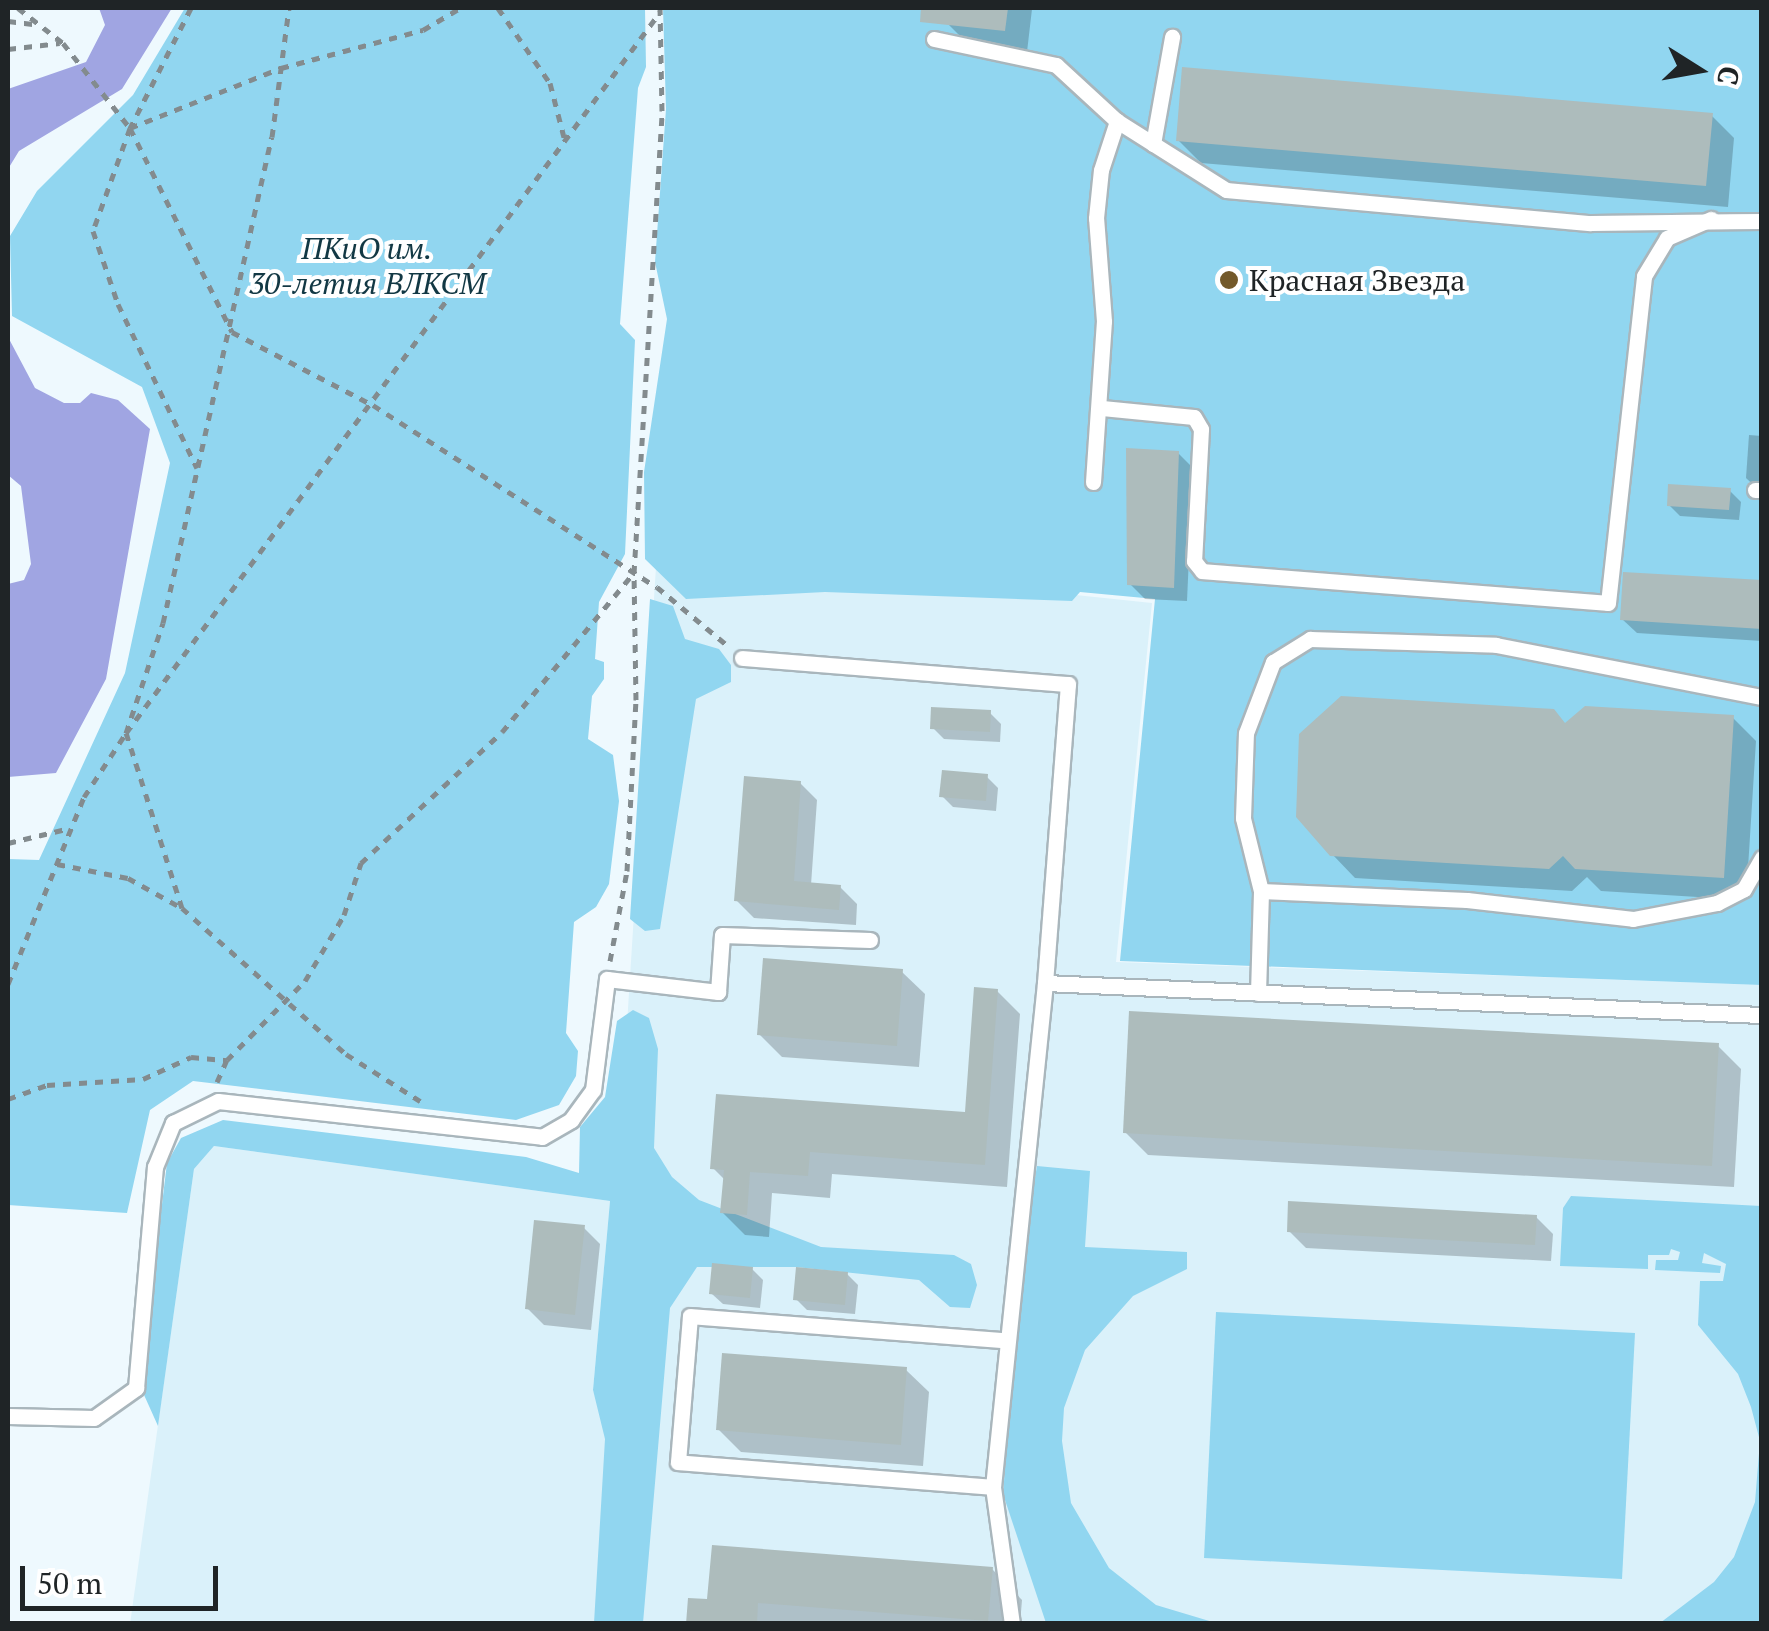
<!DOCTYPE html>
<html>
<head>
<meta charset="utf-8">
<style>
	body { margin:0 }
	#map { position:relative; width:1769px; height:1631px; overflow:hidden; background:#eef9fe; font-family:"PT Serif",serif }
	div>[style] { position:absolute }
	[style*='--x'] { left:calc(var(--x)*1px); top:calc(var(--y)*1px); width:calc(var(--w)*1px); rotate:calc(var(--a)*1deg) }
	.built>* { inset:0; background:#daf1fa }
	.green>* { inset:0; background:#91d6f0 }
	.water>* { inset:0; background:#a0a5e2 }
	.shadow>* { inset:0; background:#0003 }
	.building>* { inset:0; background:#adbcbc }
	.path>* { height:5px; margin-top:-2.5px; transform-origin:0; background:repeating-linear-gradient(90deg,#838b8e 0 8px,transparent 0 16px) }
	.roads { filter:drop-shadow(2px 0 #a9b6bc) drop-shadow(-2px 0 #a9b6bc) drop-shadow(0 2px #a9b6bc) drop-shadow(0 -2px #a9b6bc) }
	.service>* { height:15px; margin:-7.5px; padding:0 7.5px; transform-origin:7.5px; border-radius:7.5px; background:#fff }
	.dots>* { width:28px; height:28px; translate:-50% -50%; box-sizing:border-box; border:5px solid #fff; border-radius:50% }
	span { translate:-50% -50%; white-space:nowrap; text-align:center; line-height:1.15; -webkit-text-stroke:8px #fff; paint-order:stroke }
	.park-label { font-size:30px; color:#123844; font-style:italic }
	.poi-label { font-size:30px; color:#1f2426 }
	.left { translate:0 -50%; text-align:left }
	.frame { position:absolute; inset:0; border:10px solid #1f2426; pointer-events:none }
	.north { position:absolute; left:1649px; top:20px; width:100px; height:100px; -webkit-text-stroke:8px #fff; paint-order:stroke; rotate:101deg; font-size:28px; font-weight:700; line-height:40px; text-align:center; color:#1f2426 }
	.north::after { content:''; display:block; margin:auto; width:35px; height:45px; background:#1f2426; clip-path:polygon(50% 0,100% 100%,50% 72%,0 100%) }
	.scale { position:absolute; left:20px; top:1566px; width:198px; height:45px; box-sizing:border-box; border:5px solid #1f2426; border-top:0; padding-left:12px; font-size:30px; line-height:35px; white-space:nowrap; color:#1f2426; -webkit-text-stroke:8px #fff; paint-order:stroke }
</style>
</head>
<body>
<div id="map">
	<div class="built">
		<div style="clip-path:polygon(657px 551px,1152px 603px,1116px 962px,1761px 985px,1761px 1623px,130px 1624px,194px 1169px,214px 1146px,610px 1201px,593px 1390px,602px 1419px)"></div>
	</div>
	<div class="green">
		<div style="clip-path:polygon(185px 8px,645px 8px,646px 67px,638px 88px,620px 324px,635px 340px,625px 554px,599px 602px,595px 659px,604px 662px,604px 679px,592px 696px,588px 739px,613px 755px,619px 801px,609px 884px,596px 907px,574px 922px,566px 1033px,578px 1051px,576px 1076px,559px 1105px,516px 1120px,193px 1081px,150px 1110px,127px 1213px,8px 1205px,8px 859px,39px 860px,125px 673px,170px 463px,142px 387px,12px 316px,10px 236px,37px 191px,133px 95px)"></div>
		<div style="clip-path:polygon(663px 8px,1761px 8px,1761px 985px,1120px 961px,1155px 599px,1080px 592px,1072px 601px,825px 592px,686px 599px,645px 559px,644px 472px,667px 319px,655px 262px,666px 109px)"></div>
		<div style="clip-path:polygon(650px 599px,673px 606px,685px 639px,719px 649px,731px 665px,731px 682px,696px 699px,660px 929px,645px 931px,630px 919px)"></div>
		<div style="clip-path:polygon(633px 1010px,649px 1018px,658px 1049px,654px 1148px,672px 1177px,699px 1200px,821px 1247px,954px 1255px,971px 1264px,977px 1285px,970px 1308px,950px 1307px,919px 1280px,796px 1267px,697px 1267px,670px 1308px,643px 1623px,594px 1623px,605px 1439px,593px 1390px,610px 1201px,214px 1146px,194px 1169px,158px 1426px,140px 1386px,167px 1163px,181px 1138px,223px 1120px,526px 1157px,579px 1173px,580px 1127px,605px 1097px,617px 1021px)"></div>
		<div style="clip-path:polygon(1037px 1166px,1090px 1171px,1085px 1247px,1187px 1252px,1187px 1269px,1133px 1296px,1085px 1350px,1064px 1408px,1062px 1441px,1071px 1503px,1109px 1568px,1156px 1605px,1216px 1623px,1046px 1623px,1003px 1494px,1021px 1261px)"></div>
		<div style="clip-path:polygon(1571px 1196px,1761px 1206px,1761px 1623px,1660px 1623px,1714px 1582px,1734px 1557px,1755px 1502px,1760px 1441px,1751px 1407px,1738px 1374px,1698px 1325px,1700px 1281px,1723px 1281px,1726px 1264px,1704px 1253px,1702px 1263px,1721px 1266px,1720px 1273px,1655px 1270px,1656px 1260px,1678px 1260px,1680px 1252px,1671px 1249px,1669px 1255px,1648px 1255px,1648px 1269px,1560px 1266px,1563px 1208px)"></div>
		<div style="clip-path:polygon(1216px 1312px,1635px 1333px,1622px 1579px,1204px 1558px)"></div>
	</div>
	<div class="water">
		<div style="clip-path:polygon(99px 8px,172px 8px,122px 89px,19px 151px,8px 169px,8px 89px,86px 62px,105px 25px)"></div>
		<div style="clip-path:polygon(8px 337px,35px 388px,64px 403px,80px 403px,91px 393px,118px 400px,150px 429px,106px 679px,56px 773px,8px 777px,8px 584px,24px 580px,31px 564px,21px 486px,8px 475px)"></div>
	</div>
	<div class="shadow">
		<div style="clip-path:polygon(950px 8px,1063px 8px,1032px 9px,1027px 52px,971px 47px,948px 24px)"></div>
		<div style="clip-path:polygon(1711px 115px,1734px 138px,1728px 207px,1201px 163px,1178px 140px)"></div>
		<div style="clip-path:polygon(1749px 435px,1762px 436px,1762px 493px,1746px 478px)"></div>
		<div style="clip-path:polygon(1178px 453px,1193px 468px,1187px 601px,1145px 599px,1130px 584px)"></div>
		<div style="clip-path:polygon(1730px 491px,1741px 502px,1739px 520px,1680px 516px,1669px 505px)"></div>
		<div style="clip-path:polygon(1762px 583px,1762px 641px,1637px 633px,1622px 619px)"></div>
		<div style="clip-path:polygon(990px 713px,1001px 724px,1000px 742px,944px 739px,933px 728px)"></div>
		<div style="clip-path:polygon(1733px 718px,1756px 741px,1746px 900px,1601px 891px,1587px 877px,1572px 891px,1355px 878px,1332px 854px,1566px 725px)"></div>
		<div style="clip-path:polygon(987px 777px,998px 788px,996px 811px,953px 807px,942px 796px)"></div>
		<div style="clip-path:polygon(800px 783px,817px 800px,811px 885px,840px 887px,857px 904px,856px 925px,754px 918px,737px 901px)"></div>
		<div style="clip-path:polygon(902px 972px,925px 994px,919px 1067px,782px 1057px,759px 1034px)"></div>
		<div style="clip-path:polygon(997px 991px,1020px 1014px,1007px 1187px,832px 1174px,830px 1198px,772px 1193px,769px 1237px,745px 1235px,723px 1213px,725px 1180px,713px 1168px,967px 1115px)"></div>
		<div style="clip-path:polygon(1718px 1046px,1741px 1069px,1734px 1187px,1148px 1155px,1125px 1132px)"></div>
		<div style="clip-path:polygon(1536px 1217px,1553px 1234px,1551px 1261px,1306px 1248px,1289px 1231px)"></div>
		<div style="clip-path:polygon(583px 1227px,600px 1244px,591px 1330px,544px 1325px,527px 1308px)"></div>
		<div style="clip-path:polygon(752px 1269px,763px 1280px,760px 1308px,723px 1304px,712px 1294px)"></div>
		<div style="clip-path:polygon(847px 1274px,858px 1285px,855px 1314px,807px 1310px,796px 1299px)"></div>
		<div style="clip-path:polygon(906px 1370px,929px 1392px,923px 1466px,741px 1452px,718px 1429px)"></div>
		<div style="clip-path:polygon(992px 1569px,1022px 1600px,1020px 1624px,688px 1624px,710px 1602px)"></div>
	</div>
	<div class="building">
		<div style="clip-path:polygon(921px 8px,1008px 8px,1005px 31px,920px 22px)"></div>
		<div style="clip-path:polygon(1182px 67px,1713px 113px,1706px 186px,1176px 141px)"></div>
		<div style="clip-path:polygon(1126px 448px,1179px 451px,1174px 588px,1127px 585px)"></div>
		<div style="clip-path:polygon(1668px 484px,1731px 488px,1729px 510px,1667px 506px)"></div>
		<div style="clip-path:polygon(1623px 572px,1762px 580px,1762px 629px,1620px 620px)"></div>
		<div style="clip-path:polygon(1341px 696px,1554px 709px,1565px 723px,1585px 706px,1734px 715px,1724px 878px,1575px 869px,1563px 856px,1549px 869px,1330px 856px,1296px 817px,1299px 734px)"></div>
		<div style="clip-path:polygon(931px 707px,991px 710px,990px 732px,930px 729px)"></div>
		<div style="clip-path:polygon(942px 770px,988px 774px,986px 801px,939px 797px)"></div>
		<div style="clip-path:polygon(744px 776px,801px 781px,794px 881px,841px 885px,839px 910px,734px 901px)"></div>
		<div style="clip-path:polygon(763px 958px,903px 969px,897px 1046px,757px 1035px)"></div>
		<div style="clip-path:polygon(974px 987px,998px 989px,985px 1165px,810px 1152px,808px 1176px,750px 1172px,747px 1215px,720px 1213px,724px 1170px,710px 1169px,716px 1094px,965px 1112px)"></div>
		<div style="clip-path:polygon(1129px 1011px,1719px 1043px,1712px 1166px,1123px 1133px)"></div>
		<div style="clip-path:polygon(1288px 1201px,1537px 1215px,1535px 1245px,1287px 1232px)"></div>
		<div style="clip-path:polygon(534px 1220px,585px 1225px,575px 1315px,525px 1309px)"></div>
		<div style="clip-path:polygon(712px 1263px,753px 1267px,750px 1298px,709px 1294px)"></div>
		<div style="clip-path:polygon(796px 1267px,848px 1272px,845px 1305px,793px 1300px)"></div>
		<div style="clip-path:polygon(722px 1353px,907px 1367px,901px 1445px,716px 1430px)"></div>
		<div style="clip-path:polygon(712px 1545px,993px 1567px,988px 1621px,758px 1603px,757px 1624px,686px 1624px,688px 1598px,707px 1599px)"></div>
	</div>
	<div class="path">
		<div style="--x:18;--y:8;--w:57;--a:37.9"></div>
		<div style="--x:63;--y:43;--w:108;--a:51.8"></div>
		<div style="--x:130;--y:128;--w:228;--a:63.4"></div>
		<div style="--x:232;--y:332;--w:159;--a:27.4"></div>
		<div style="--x:373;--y:405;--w:337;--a:32.7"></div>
		<div style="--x:657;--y:587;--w:92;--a:39.7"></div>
		<div style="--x:191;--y:8;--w:135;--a:116.9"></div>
		<div style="--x:130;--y:128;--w:109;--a:109.8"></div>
		<div style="--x:93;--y:231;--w:77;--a:71.1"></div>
		<div style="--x:118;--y:304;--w:182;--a:64.3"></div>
		<div style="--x:498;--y:8;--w:91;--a:55.3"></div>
		<div style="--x:550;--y:83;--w:60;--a:75.5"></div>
		<div style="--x:8;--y:21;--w:31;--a:7"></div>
		<div style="--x:8;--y:49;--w:52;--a:-6.6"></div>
		<div style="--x:130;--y:128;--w:162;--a:-21.7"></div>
		<div style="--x:281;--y:68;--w:147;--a:-15"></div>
		<div style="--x:423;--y:30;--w:43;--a:-30.7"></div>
		<div style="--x:8;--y:843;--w:64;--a:-13.6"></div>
		<div style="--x:57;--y:864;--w:72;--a:11.2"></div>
		<div style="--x:128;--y:878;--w:62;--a:29.1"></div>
		<div style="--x:182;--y:908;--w:220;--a:41.7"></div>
		<div style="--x:346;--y:1054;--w:88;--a:32.4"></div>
		<div style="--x:182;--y:908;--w:184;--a:-107.7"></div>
		<div style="--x:126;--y:733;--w:897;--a:-53.47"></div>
		<div style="--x:610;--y:961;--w:92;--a:-79.3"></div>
		<div style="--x:627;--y:871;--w:171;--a:-87"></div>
		<div style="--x:636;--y:700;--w:127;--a:-90.9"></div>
		<div style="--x:634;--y:573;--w:463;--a:-86.5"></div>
		<div style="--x:662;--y:111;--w:103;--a:-91.1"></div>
		<div style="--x:8;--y:984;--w:202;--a:-67.9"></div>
		<div style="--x:84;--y:797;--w:77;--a:-56.7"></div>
		<div style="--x:126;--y:733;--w:116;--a:-71.4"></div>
		<div style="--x:163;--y:623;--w:498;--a:-77.4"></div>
		<div style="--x:272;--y:137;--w:130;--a:-82.5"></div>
		<div style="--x:217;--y:1082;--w:24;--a:-66"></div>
		<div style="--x:227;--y:1060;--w:111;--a:-45.4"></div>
		<div style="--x:305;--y:981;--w:77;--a:-59.4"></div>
		<div style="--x:344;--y:915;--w:55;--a:-71.9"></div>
		<div style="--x:361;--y:863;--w:192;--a:-42.9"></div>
		<div style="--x:502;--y:732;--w:204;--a:-50.4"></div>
		<div style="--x:8;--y:1099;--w:41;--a:-19.7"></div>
		<div style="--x:47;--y:1085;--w:96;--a:-3.6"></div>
		<div style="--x:143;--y:1079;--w:53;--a:-24.6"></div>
		<div style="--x:191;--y:1057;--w:36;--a:5"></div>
	</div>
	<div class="roads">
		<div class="service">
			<div style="--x:934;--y:39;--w:125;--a:12"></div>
			<div style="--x:1056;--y:65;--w:83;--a:42.6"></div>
			<div style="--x:1117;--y:121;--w:129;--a:32.3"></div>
			<div style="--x:1226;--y:190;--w:366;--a:5.2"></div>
			<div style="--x:1591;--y:223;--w:171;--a:-0.7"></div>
			<div style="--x:1153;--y:144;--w:109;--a:-79.9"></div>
			<div style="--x:1102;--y:408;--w:92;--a:5.6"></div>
			<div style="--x:1194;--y:417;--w:14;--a:60"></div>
			<div style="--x:1201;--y:429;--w:132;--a:93"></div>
			<div style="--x:1194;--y:561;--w:13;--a:51"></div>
			<div style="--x:1202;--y:571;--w:407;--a:4.5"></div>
			<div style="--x:1608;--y:603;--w:329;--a:-83.7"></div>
			<div style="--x:1644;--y:276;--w:44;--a:-58.8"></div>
			<div style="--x:1667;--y:238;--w:48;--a:-23.4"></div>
			<div style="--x:1093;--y:482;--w:161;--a:-86.1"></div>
			<div style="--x:1104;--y:321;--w:103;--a:-94.4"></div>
			<div style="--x:1096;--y:218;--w:48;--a:-84.1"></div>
			<div style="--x:1101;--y:170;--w:52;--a:-71.9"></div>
			<div style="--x:1755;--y:490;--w:7;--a:0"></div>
			<div style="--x:742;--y:658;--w:327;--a:4.6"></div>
			<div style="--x:1068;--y:684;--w:300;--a:94.4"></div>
			<div style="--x:1261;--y:891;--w:206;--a:2.5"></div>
			<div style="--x:1467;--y:900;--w:167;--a:6.5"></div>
			<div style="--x:1633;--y:919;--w:86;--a:-10.8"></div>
			<div style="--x:1717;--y:903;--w:30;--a:-27"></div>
			<div style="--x:1744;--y:889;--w:36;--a:-60"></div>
			<div style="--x:1258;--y:993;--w:102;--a:-88.3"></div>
			<div style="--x:1261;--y:891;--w:75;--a:-103.9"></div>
			<div style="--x:1243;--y:818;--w:85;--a:-88"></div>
			<div style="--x:1246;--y:733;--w:76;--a:-69.2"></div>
			<div style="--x:1273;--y:662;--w:44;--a:-31.9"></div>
			<div style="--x:1310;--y:639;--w:186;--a:1.8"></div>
			<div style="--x:1496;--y:645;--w:271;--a:11.1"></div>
			<div style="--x:8;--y:1416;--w:86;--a:1.3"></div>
			<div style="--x:94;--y:1418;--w:52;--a:-35.5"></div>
			<div style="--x:136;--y:1388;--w:222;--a:-85.1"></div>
			<div style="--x:155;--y:1167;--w:48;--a:-67.8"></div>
			<div style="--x:173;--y:1123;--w:50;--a:-26.1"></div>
			<div style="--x:218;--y:1101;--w:326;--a:6.3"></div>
			<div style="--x:542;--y:1137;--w:34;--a:-30"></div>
			<div style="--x:571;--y:1120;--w:37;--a:-54"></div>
			<div style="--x:593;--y:1090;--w:112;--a:-82.8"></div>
			<div style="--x:607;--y:979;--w:112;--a:6.7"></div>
			<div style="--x:718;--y:992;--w:57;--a:-86"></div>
			<div style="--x:722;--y:935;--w:148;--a:1.9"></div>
			<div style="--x:993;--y:1487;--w:316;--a:-175.5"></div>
			<div style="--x:678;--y:1462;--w:146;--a:-85.3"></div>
			<div style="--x:690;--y:1316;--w:314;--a:4.4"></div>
			<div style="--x:1012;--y:1624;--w:138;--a:-97.9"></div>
			<div style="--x:993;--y:1487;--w:507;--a:-84.11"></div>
			<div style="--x:1045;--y:983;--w:718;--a:2.56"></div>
		</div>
	</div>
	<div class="dots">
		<div style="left:1229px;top:280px;background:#73592a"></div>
	</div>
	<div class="park-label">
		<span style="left:367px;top:265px">ПКиО им.<br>30-летия ВЛКСМ</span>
	</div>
	<div class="poi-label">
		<span class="left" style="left:1249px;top:280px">Красная Звезда</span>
	</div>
	<div class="frame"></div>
	<div class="north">С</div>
	<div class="scale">50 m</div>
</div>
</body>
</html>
